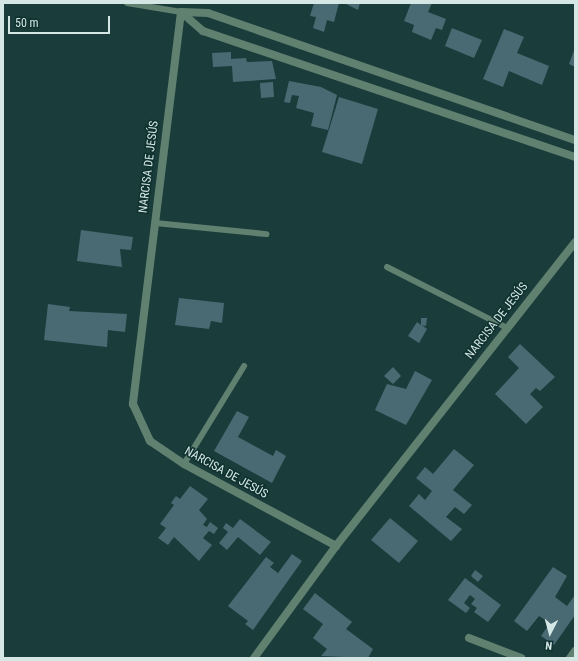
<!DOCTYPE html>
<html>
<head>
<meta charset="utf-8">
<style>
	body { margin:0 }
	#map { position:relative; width:578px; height:661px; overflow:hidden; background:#1a3c3a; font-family:"Roboto Condensed",sans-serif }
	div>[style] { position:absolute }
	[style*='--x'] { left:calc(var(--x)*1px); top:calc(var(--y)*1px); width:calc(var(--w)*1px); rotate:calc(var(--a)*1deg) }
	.building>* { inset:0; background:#4a6a73 }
	.lane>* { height:6px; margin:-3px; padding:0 3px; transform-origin:3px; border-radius:3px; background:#608070 }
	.street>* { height:8px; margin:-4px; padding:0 4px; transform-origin:4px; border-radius:4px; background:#608070 }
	span { translate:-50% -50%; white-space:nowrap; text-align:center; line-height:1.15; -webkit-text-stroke:3px #0f3230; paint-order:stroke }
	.street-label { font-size:12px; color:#d4e7e5 }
	.frame { position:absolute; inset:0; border:4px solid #d4e7e5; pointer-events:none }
	.north { position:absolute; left:530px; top:613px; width:40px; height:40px; -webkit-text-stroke:3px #0f3230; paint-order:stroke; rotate:186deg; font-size:11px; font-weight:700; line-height:16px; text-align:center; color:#d4e7e5 }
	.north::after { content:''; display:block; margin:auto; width:14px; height:18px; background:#d4e7e5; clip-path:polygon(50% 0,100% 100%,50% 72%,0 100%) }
	.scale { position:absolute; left:8px; top:16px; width:102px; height:18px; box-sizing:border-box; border:2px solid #d4e7e5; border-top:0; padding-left:5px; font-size:12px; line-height:14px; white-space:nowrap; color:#d4e7e5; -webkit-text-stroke:3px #0f3230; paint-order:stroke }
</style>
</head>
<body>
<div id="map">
	<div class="building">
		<div style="clip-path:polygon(314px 3px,339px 3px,334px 22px,327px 20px,324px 32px,313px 28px,316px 17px,310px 16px)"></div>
		<div style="clip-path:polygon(344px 3px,360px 3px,358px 10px)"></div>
		<div style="clip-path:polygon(411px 3px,432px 3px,428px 12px,446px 19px,442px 30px,436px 28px,431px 40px,412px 32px,414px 25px,404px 21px)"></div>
		<div style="clip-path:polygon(452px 28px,482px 40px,474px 58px,445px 46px)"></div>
		<div style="clip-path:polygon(504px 29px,524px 37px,517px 53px,549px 66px,542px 85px,509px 71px,503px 87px,483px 79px)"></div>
		<div style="clip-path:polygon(575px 48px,575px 67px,569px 64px)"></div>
		<div style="clip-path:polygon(231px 52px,231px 59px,246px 58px,247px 62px,272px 61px,276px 79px,233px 82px,232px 66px,213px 67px,212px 53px)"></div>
		<div style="clip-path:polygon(289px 81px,321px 87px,337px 95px,328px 130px,311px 126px,314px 113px,296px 108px,299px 96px,292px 95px,290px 103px,284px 102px)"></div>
		<div style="clip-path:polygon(273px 82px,274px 97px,261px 98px,260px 83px)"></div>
		<div style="clip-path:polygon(339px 97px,378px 109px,362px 164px,322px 152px)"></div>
		<div style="clip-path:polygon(81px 230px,133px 237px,131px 250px,120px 249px,122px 267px,77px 261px)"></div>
		<div style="clip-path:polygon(179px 298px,224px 303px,222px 323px,211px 321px,209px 329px,175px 325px)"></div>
		<div style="clip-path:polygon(48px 304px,70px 307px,69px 311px,127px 314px,125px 332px,108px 330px,107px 347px,44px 340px)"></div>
		<div style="clip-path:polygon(421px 318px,427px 318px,426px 326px,422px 325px,427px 329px,419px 343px,408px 336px,417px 322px,421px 325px)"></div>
		<div style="clip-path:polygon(520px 344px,555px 377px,540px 391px,536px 388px,530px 394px,543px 407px,526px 424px,495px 394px,519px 368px,508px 357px)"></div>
		<div style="clip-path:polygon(393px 367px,401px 376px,393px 384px,384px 376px)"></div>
		<div style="clip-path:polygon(415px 371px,432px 380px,406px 425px,375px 410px,387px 384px,406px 389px)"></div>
		<div style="clip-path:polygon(237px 411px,249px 417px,238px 437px,273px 456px,276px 450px,286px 456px,272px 483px,214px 451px)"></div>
		<div style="clip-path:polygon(454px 449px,474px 465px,453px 490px,472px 505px,464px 514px,455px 507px,446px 517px,462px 529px,451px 541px,409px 506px,419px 494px,425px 500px,432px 491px,416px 478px,425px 467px,433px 474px)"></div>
		<div style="clip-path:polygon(190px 486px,208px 499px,199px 510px,207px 519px,203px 525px,207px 527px,210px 522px,218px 528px,214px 534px,209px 531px,203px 538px,212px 545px,199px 561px,174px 537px,168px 545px,158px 538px,166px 528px,160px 524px,174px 505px,171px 503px,176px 496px,180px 499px)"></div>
		<div style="clip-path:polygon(390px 518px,418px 541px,399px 563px,371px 540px)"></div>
		<div style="clip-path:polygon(240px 519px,271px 542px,260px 555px,238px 537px,227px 550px,219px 543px,228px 532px,223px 528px,226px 523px,233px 528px)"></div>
		<div style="clip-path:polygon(292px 554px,302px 561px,253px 630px,245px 624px,248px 621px,228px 606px,266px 557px,274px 563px,270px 567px,278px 573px)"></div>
		<div style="clip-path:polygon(553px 567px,567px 576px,555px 597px,567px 606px,575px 595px,575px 615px,554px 645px,541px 636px,550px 623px,539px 616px,527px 631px,514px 621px)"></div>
		<div style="clip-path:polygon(475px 570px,483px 576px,478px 582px,471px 576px)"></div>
		<div style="clip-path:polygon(465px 578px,501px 605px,488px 622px,474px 612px,477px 608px,471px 604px,475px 599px,470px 595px,464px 603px,470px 608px,466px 613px,448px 600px)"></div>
		<div style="clip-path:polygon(315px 593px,352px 622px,346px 629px,373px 649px,368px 658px,321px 656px,327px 649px,313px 638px,323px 624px,303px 609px)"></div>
	</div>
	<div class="lane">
		<div style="--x:127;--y:3;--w:55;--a:9.5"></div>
		<div style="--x:155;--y:223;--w:112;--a:5.7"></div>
		<div style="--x:387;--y:267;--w:135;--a:26.9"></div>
		<div style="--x:184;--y:464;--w:115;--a:-58.5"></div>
	</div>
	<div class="street">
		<div style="--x:181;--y:12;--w:395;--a:97"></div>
		<div style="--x:133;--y:404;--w:41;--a:65.3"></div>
		<div style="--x:150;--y:441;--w:41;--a:34.1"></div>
		<div style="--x:184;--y:464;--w:173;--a:28.3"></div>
		<div style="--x:181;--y:12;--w:29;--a:41"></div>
		<div style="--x:203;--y:31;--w:393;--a:18.7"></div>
		<div style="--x:181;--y:12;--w:27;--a:2"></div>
		<div style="--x:208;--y:13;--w:388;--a:19.1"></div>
		<div style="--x:469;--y:638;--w:56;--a:21"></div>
		<div style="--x:254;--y:658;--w:139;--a:-53.8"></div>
		<div style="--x:336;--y:546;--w:387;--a:-51.8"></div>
		<div style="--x:570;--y:658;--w:9;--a:-54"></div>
	</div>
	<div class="street-label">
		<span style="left:149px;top:167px;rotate:-83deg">NARCISA DE JESÚS</span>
		<span style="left:497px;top:321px;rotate:-52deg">NARCISA DE JESÚS</span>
		<span style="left:226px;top:473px;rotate:29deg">NARCISA DE JESÚS</span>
	</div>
	<div class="frame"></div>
	<div class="north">N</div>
	<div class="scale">50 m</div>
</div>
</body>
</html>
